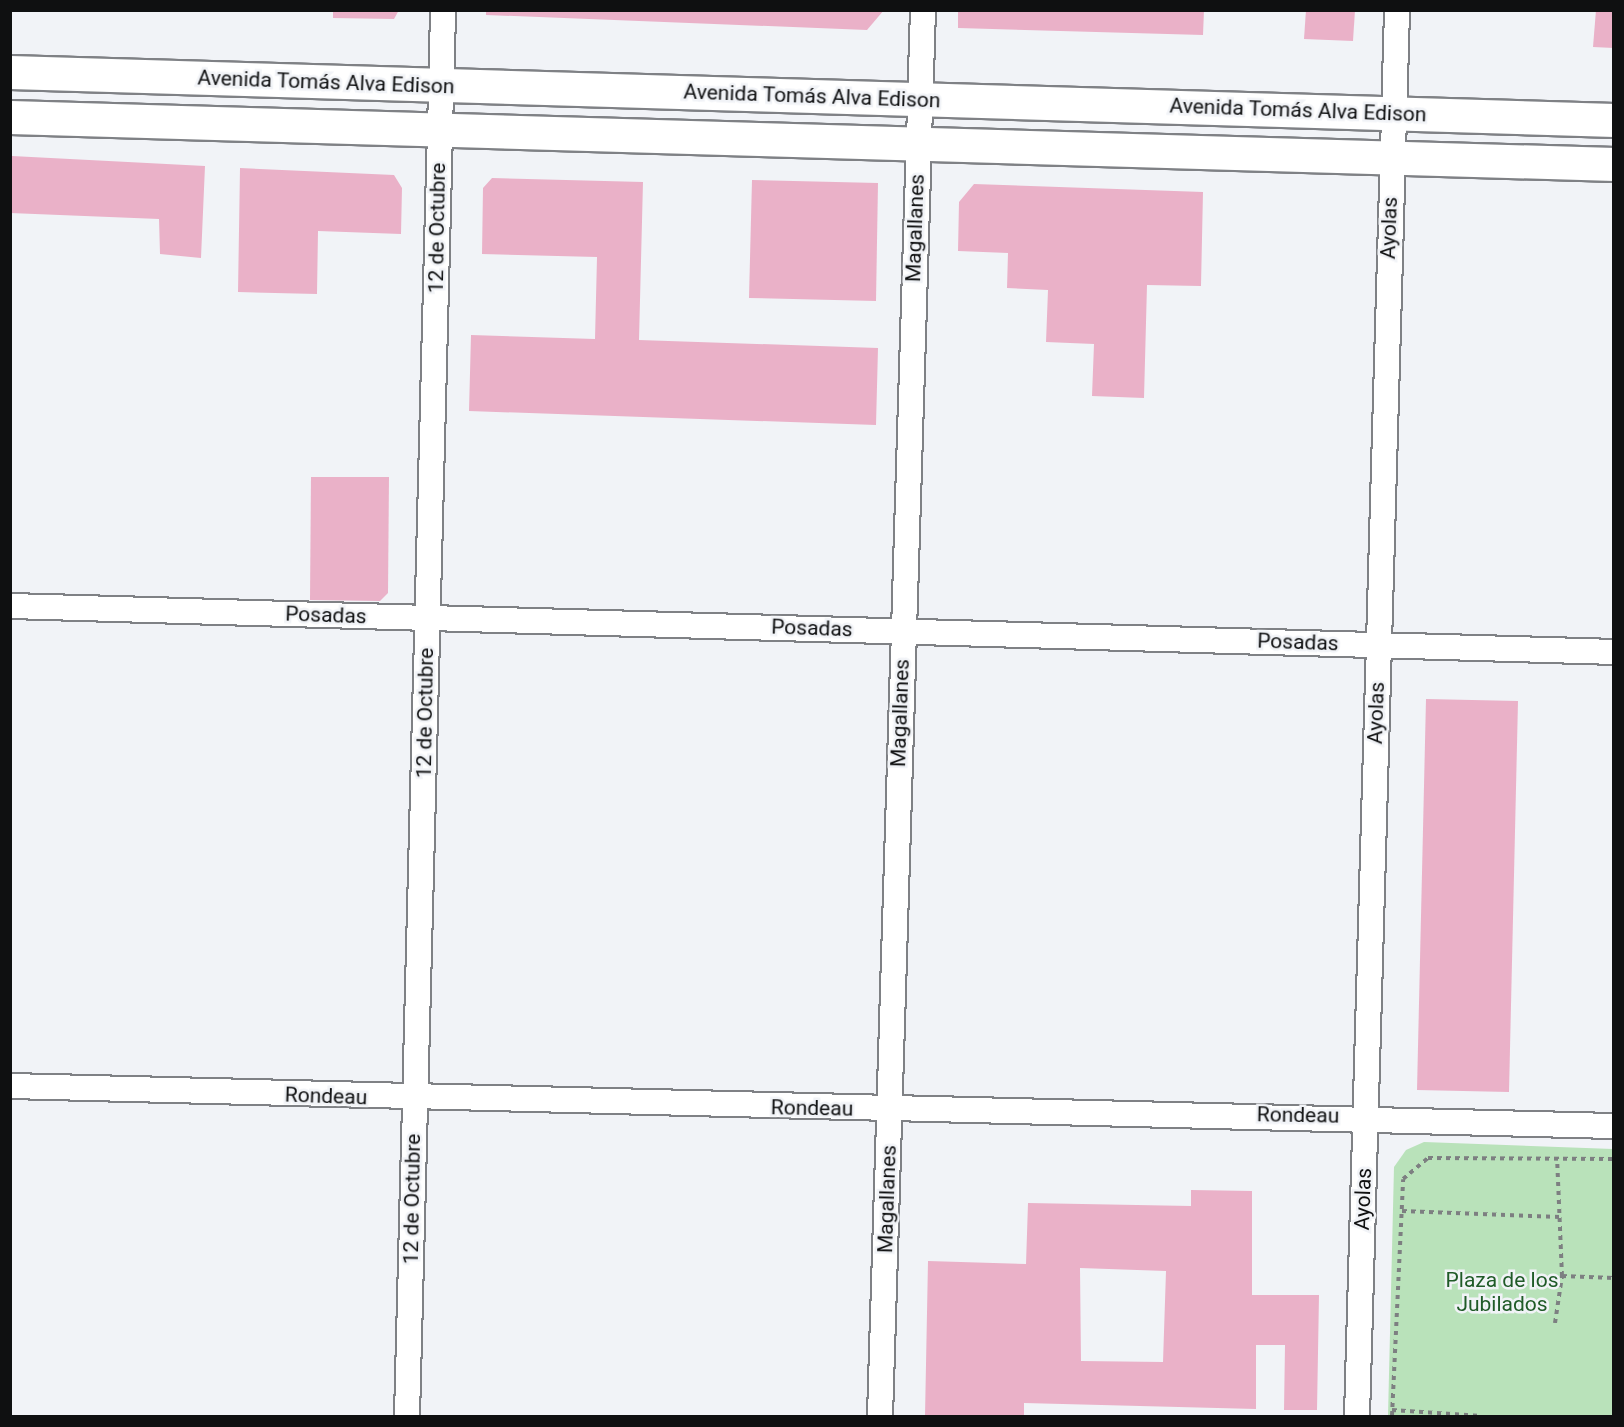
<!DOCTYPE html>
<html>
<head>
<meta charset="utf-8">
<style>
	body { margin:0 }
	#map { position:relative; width:1624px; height:1427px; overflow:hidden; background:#f1f3f7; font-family:Roboto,sans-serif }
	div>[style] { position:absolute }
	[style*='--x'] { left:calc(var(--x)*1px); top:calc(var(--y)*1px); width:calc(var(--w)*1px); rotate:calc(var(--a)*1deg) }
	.green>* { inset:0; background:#b9e2ba }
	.building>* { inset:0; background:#eab1c8 }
	.path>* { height:4px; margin-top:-2px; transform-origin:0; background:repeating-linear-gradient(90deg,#7d7f81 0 4.5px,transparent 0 9px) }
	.roads { filter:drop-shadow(2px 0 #7f8185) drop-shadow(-2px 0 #7f8185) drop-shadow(0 2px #7f8185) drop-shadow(0 -2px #7f8185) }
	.minor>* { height:24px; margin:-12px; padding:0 12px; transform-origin:12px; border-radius:12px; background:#fff }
	.secondary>* { height:33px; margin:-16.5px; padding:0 16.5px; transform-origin:16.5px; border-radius:16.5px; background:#fff }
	span { translate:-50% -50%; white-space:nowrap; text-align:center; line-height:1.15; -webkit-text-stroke:5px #f1f3f7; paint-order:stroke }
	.street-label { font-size:21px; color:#0f1011 }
	.park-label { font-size:21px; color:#205b28 }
	.frame { position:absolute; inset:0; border:12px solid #0f1011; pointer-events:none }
</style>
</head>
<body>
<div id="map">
	<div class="green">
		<div style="clip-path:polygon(1424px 1142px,1613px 1149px,1613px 1416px,1388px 1416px,1394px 1167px,1406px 1150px)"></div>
	</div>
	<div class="building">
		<div style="clip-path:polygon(333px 10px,399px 10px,394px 19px,333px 18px)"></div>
		<div style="clip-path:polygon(486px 10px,884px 10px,867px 30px,486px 15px)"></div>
		<div style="clip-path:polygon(958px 10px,1204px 10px,1203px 35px,958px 28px)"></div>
		<div style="clip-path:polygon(1306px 10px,1355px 10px,1353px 41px,1304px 39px)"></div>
		<div style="clip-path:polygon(1596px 10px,1614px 10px,1614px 48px,1593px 47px)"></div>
		<div style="clip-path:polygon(12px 156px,205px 166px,201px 258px,160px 254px,159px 219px,10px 213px)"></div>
		<div style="clip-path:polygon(240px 168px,394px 175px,402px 188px,401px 234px,318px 231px,317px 294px,238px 292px)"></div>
		<div style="clip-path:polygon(492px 178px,643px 182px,639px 340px,878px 348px,876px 425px,469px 411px,471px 335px,595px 339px,597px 257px,482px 254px,483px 188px)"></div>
		<div style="clip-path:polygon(752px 180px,878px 183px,876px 301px,749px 298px)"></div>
		<div style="clip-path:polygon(974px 184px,1203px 192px,1201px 286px,1147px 285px,1144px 398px,1092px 396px,1094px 344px,1046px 342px,1048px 290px,1007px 288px,1008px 253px,958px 251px,959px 202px)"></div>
		<div style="clip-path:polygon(311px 477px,389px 477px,388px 593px,380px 601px,310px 600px)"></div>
		<div style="clip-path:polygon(1426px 699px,1518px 701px,1509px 1092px,1417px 1090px)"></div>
		<div style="clip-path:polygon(evenodd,1191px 1190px,1252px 1191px,1252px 1295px,1319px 1295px,1317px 1410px,1284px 1410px,1285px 1345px,1256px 1345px,1256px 1409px,1024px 1403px,1024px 1416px,925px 1416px,928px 1261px,1026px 1264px,1028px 1203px,1191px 1206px,1191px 1190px,1080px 1268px,1166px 1271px,1163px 1362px,1081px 1361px,1080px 1268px)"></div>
	</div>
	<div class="path">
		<div style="--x:1402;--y:1211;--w:159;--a:2.2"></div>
		<div style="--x:1562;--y:1276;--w:52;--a:2.2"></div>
		<div style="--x:1555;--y:1323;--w:48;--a:-81.5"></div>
		<div style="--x:1562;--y:1276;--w:118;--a:-92.4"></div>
		<div style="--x:1392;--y:1410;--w:90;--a:3.8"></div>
		<div style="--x:1392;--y:1416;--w:237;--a:-87.3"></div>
		<div style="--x:1403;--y:1179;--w:33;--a:-40"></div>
		<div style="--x:1428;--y:1158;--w:186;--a:0.3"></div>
		<div style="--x:1613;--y:1416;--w:1;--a:0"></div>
	</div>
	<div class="roads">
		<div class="minor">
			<div style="--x:10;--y:606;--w:1605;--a:1.64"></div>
			<div style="--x:10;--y:1086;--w:1604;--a:1.43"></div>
			<div style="--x:407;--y:1416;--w:1406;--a:-88.53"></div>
			<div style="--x:880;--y:1416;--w:1407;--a:-88.25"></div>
			<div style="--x:1357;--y:1416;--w:1407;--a:-88.37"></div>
		</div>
		<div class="secondary">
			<div style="--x:10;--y:72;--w:1605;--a:1.71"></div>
			<div style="--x:10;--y:117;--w:1605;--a:1.68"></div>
		</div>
	</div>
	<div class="street-label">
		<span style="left:326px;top:82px;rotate:2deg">Avenida Tomás Alva Edison</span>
		<span style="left:812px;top:96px;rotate:2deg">Avenida Tomás Alva Edison</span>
		<span style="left:1298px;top:110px;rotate:2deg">Avenida Tomás Alva Edison</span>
		<span style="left:437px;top:228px;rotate:-89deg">12 de Octubre</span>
		<span style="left:915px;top:228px;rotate:-88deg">Magallanes</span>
		<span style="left:1389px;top:228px;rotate:-88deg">Ayolas</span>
		<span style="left:326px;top:615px;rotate:2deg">Posadas</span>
		<span style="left:812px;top:628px;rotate:2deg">Posadas</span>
		<span style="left:1298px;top:642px;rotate:2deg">Posadas</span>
		<span style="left:425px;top:713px;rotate:-89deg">12 de Octubre</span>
		<span style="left:900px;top:713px;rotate:-88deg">Magallanes</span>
		<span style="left:1376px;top:713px;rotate:-88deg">Ayolas</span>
		<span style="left:326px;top:1096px;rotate:2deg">Rondeau</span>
		<span style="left:812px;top:1108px;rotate:1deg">Rondeau</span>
		<span style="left:1298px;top:1115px;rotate:1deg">Rondeau</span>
		<span style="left:412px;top:1199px;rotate:-89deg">12 de Octubre</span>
		<span style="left:887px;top:1199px;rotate:-88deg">Magallanes</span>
		<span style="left:1363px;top:1199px;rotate:-88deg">Ayolas</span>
	</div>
	<div class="park-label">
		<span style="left:1502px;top:1292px">Plaza de los<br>Jubilados</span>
	</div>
	<div class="frame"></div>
</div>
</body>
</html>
